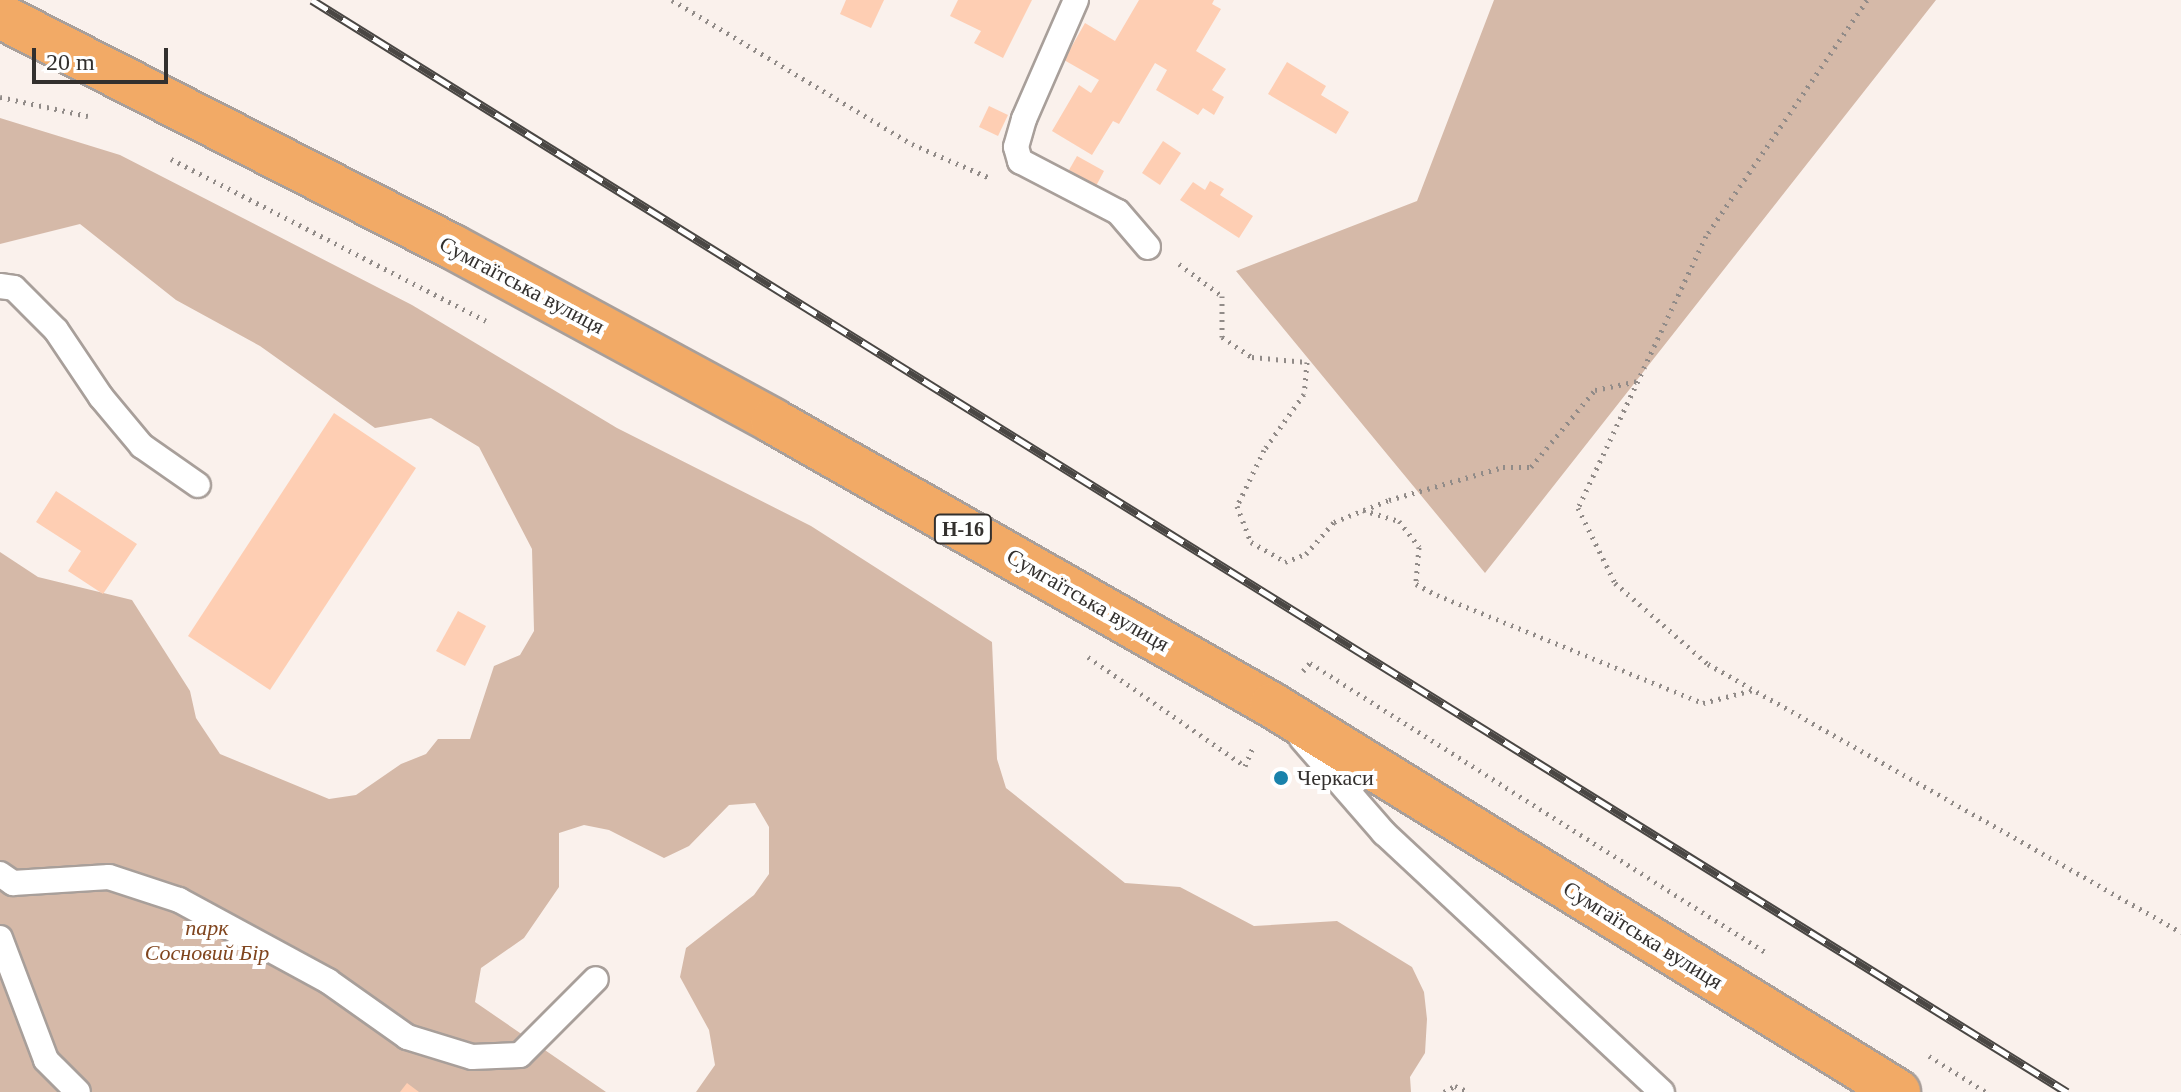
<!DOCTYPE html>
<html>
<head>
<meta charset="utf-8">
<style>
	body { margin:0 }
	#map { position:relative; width:2181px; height:1092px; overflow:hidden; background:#faf1ec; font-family:"Times New Roman",serif }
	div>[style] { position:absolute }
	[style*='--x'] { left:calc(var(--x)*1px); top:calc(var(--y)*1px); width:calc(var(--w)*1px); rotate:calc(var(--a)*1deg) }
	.green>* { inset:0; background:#d5b9a8 }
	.building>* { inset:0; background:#feceb3 }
	.path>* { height:5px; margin-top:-2.5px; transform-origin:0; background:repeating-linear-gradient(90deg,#918b88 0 2px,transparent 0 8px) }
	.roads { filter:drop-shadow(2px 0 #a89f9a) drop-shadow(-2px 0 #a89f9a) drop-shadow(0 2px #a89f9a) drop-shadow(0 -2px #a89f9a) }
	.lane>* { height:24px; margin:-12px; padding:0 12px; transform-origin:12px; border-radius:12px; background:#fff }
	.primary>* { height:44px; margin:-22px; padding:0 22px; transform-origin:22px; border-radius:22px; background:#f2aa66 }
	.rail>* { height:9px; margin-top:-4.5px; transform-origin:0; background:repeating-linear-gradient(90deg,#fff 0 18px,#4a4744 0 36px); box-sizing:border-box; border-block:2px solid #4a4744 }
	.dots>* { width:22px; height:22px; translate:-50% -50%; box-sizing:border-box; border:4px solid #fff; border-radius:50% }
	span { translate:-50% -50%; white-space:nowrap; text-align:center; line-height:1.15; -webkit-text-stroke:8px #fff; paint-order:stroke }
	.shield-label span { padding:2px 6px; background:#fff; border:2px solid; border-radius:6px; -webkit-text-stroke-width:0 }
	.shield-label { font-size:20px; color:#33302e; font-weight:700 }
	.street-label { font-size:22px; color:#33302e }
	.poi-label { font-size:22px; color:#33302e }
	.left { translate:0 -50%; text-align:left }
	.park-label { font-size:22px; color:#80451e; font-style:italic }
	.scale { position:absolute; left:32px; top:48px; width:136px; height:36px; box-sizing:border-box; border:4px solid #33302e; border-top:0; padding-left:10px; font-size:24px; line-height:28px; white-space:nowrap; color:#33302e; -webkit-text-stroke:6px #fff; paint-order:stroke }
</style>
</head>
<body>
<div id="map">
	<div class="green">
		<div style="clip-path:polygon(1494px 0,1936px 0,1485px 573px,1236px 271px,1417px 201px)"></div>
		<div style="clip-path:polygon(0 118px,120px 155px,412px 305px,617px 428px,811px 526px,992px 642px,997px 759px,1006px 788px,1125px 883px,1180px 887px,1254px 926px,1337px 921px,1412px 967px,1424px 992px,1427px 1019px,1425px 1053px,1410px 1077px,1411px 1092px,696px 1092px,715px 1065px,709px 1030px,680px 977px,686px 948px,754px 895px,769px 874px,769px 827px,755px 803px,729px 805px,689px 846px,664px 858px,609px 830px,584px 825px,559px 833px,559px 887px,524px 938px,481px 968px,475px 1002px,606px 1092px,0 1092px,0 552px,38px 577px,132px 600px,190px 691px,196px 718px,220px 754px,329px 799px,356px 795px,401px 764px,426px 754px,438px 739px,470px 739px,494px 666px,520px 655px,534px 631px,532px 549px,479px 447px,431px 418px,375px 428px,260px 346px,176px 300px,80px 224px,0 244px)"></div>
	</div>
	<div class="building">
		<div style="clip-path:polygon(846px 0,884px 0,871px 28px,840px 14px)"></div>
		<div style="clip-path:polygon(958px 0,1032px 0,1003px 58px,974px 43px,981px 31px,950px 16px)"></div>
		<div style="clip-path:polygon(1139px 0,1214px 0,1212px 4px,1221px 9px,1196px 51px,1226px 69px,1212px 90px,1224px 97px,1214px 115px,1203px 108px,1198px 115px,1156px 90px,1167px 70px,1155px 63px,1119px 124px,1113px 121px,1092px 155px,1052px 131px,1079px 85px,1091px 93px,1099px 80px,1064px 60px,1085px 23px,1115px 41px)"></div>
		<div style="clip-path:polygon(1287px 62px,1326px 86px,1321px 95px,1349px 112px,1336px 134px,1268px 94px)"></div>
		<div style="clip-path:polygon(989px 106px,1008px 115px,998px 136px,979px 127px)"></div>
		<div style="clip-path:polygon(1163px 141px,1181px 153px,1160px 185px,1142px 173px)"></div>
		<div style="clip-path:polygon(1077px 156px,1104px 171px,1096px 186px,1069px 170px)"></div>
		<div style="clip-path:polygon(1210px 181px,1224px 189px,1220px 195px,1253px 216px,1239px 238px,1180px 200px,1193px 182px,1205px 190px)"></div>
		<div style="clip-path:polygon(334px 413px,416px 468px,270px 690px,188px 636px)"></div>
		<div style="clip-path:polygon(56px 491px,137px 544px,103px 594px,68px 571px,81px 551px,36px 522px)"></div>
		<div style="clip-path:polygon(458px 611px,486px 626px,465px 666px,436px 651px)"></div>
		<div style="clip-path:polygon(407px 1083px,419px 1092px,400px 1092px)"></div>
	</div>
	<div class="path">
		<div style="--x:672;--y:0;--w:280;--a:31"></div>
		<div style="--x:912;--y:144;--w:83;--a:23.5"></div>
		<div style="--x:1867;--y:0;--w:286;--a:124.3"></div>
		<div style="--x:1706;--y:236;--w:301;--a:115.2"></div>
		<div style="--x:1578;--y:508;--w:84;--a:63.7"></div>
		<div style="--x:1615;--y:583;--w:123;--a:41.1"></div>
		<div style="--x:1708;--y:664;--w:544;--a:29.54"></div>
		<div style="--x:0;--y:97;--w:90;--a:12.2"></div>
		<div style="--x:171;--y:159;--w:354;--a:27.2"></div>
		<div style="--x:1179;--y:264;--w:54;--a:36.7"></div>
		<div style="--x:1222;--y:296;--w:41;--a:90"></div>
		<div style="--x:1222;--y:337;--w:36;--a:34"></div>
		<div style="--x:1252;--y:357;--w:55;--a:5.2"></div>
		<div style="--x:1307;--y:362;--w:32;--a:95"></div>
		<div style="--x:1304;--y:394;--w:69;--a:125.5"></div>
		<div style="--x:1264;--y:450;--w:62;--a:115.7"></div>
		<div style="--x:1237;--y:506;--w:39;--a:69"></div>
		<div style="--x:1251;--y:542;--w:39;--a:30"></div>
		<div style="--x:1285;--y:562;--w:22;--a:-21"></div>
		<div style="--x:1306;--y:554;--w:43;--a:-48.8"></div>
		<div style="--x:1334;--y:522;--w:59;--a:-21.8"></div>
		<div style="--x:1389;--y:500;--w:119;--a:-16.1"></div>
		<div style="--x:1503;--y:467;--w:28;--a:0"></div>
		<div style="--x:1531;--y:467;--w:100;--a:-50.3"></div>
		<div style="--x:1595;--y:390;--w:44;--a:-11.8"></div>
		<div style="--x:1363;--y:510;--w:38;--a:17"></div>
		<div style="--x:1399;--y:521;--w:33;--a:52"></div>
		<div style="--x:1419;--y:547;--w:37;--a:95"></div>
		<div style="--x:1416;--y:584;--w:24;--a:28"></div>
		<div style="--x:1437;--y:595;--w:287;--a:22.1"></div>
		<div style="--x:1703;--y:703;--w:52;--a:-14.6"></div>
		<div style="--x:1088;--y:657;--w:191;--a:34.8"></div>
		<div style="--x:1245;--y:766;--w:23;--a:-67"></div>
		<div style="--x:1303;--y:671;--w:11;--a:-49"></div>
		<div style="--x:1310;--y:663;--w:539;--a:32.42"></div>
		<div style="--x:1929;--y:1056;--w:67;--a:32.3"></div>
		<div style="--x:1444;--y:1092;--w:13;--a:-29"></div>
		<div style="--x:1455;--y:1086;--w:15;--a:23"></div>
	</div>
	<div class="roads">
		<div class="lane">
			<div style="--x:1076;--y:0;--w:130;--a:113.6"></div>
			<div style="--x:1024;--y:119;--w:29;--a:106"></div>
			<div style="--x:1016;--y:147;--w:15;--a:74"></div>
			<div style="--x:1020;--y:161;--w:110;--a:27.5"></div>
			<div style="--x:1118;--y:212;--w:46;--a:49.4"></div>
			<div style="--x:0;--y:286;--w:14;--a:8"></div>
			<div style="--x:14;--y:288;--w:59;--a:45"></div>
			<div style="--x:56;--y:330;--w:81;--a:56.1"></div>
			<div style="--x:101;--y:397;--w:64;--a:50.1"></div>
			<div style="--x:142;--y:446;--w:68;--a:34.9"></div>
			<div style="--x:1302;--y:739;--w:125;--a:48.9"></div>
			<div style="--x:1384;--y:833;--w:380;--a:43"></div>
			<div style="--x:0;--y:874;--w:16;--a:35"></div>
			<div style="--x:13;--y:883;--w:96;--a:-3.6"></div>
			<div style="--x:109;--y:877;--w:74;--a:18.2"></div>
			<div style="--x:179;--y:900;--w:170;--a:28.5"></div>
			<div style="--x:328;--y:981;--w:97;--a:35.3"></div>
			<div style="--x:407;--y:1037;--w:68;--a:17.1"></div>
			<div style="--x:472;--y:1057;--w:48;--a:-2.4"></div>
			<div style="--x:520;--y:1055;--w:107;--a:-45"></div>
			<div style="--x:0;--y:938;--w:130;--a:69.3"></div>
			<div style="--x:46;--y:1060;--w:45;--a:45"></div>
		</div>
		<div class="primary">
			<div style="--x:0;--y:16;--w:508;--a:27.02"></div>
			<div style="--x:453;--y:247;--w:364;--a:28.5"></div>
			<div style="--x:773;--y:421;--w:574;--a:29.65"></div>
			<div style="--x:1272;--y:705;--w:736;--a:31.72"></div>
		</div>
	</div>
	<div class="rail">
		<div style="--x:312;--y:0;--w:2067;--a:31.89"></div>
	</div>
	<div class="dots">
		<div style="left:1281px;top:778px;background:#1982ab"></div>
	</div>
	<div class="shield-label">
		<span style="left:963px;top:529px">Н-16</span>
	</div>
	<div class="street-label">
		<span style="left:522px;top:285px;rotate:28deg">Сумгаїтська вулиця</span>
		<span style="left:1088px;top:600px;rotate:30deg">Сумгаїтська вулиця</span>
		<span style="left:1643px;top:935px;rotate:32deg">Сумгаїтська вулиця</span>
	</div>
	<div class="poi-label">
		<span class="left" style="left:1297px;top:778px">Черкаси</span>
	</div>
	<div class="park-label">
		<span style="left:207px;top:940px">парк<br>Сосновий Бір</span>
	</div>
	<div class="scale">20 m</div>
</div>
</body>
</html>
